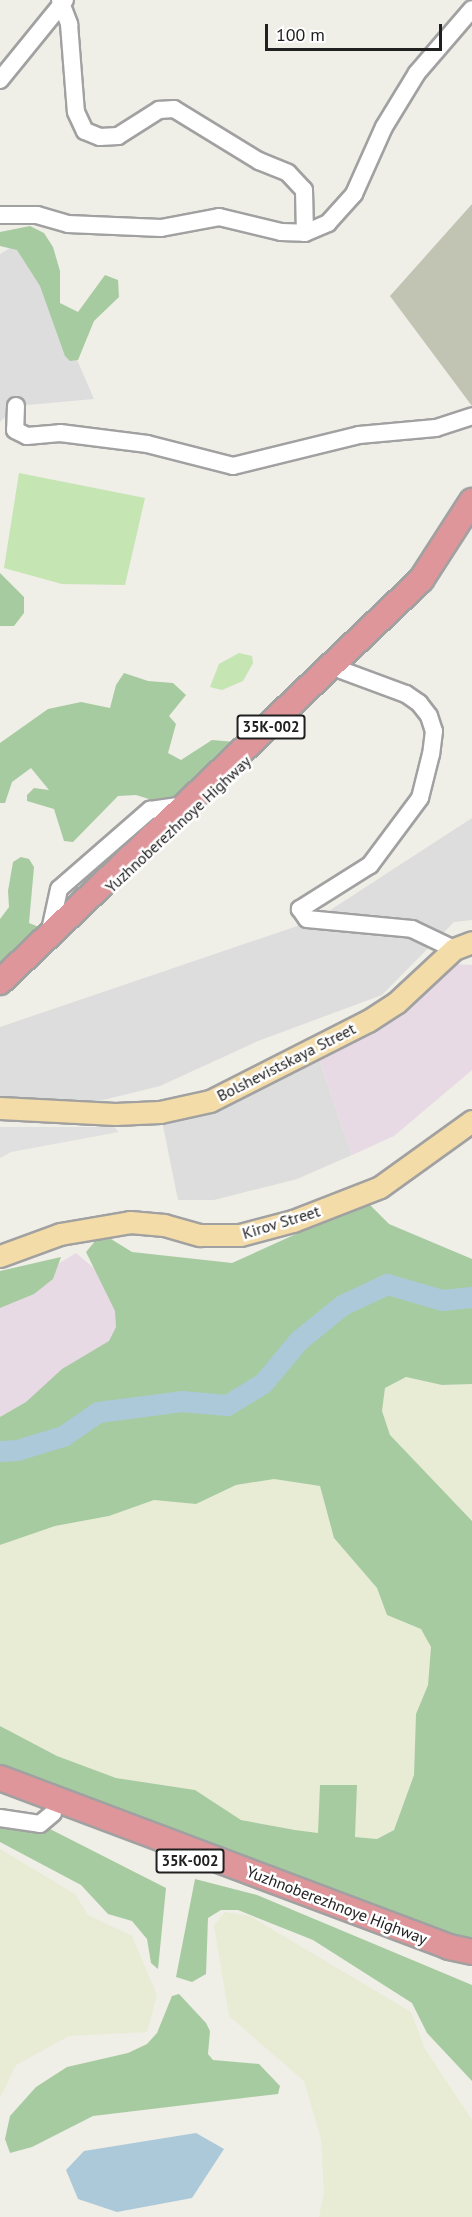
<!DOCTYPE html>
<html>
<head>
<meta charset="utf-8">
<style>
	body { margin:0 }
	#map { position:relative; width:472px; height:2217px; overflow:hidden; background:#efeee7; font-family:"PT Sans",sans-serif }
	div>[style] { position:absolute }
	[style*='--x'] { left:calc(var(--x)*1px); top:calc(var(--y)*1px); width:calc(var(--w)*1px); rotate:calc(var(--a)*1deg) }
	.residential>* { inset:0; background:#dedddd }
	.industrial>* { inset:0; background:#e8dae4 }
	.construction>* { inset:0; background:#c1c3b3 }
	.farmland>* { inset:0; background:#e8ecd4 }
	.grass>* { inset:0; background:#c5e5b2 }
	.forest>* { inset:0; background:#a7cba0 }
	.parking>* { inset:0; background:#e0e0e0 }
	.water>* { inset:0; background:#acc9d9 }
	.river>* { height:21px; margin:-10.5px; padding:0 10.5px; transform-origin:10.5px; border-radius:10.5px; background:#acc9d9 }
	.roads { filter:drop-shadow(2px 0 #a1a1a1) drop-shadow(-2px 0 #a1a1a1) drop-shadow(0 2px #a1a1a1) drop-shadow(0 -2px #a1a1a1) }
	.minor>* { height:16px; margin:-8px; padding:0 8px; transform-origin:8px; border-radius:8px; background:#fff }
	.major>* { height:21px; margin:-10.5px; padding:0 10.5px; transform-origin:10.5px; border-radius:10.5px; background:#f4dca8 }
	.highway>* { height:24px; margin:-12px; padding:0 12px; transform-origin:12px; border-radius:12px; background:#df969b }
	span { translate:-50% -50%; white-space:nowrap; text-align:center; line-height:1.15; -webkit-text-stroke:5px #fff; paint-order:stroke }
	.shield-label span { padding:2px 4px; background:#fff; border:2px solid; border-radius:4px; -webkit-text-stroke-width:0 }
	.shield-label { font-size:15px; color:#202020; font-weight:700 }
	.street-label { font-size:16px; color:#202020 }
	.scale { position:absolute; left:265px; top:24px; width:177px; height:27px; box-sizing:border-box; border:3px solid #202020; border-top:0; padding-left:8px; font-size:18px; line-height:21px; white-space:nowrap; color:#202020; -webkit-text-stroke:4px #fff; paint-order:stroke }
</style>
</head>
<body>
<div id="map">
	<div class="residential">
		<div style="clip-path:polygon(25px 239px,94px 399px,16px 406px,0 422px,0 254px)"></div>
		<div style="clip-path:polygon(472px 818px,472px 920px,454px 922px,382px 995px,258px 1041px,160px 1086px,91px 1103px,0 1101px,0 1027px,315px 920px)"></div>
		<div style="clip-path:polygon(317px 1053px,352px 1155px,297px 1179px,214px 1200px,178px 1200px,162px 1121px)"></div>
	</div>
	<div class="industrial">
		<div style="clip-path:polygon(453px 964px,472px 965px,472px 1070px,394px 1136px,352px 1155px,317px 1053px)"></div>
		<div style="clip-path:polygon(76px 1253px,161px 1325px,0 1424px,0 1299px)"></div>
	</div>
	<div class="construction">
		<div style="clip-path:polygon(472px 204px,472px 406px,390px 296px)"></div>
	</div>
	<div class="farmland">
		<div style="clip-path:polygon(406px 1377px,442px 1385px,472px 1384px,472px 1521px,390px 1435px,382px 1411px,385px 1388px)"></div>
		<div style="clip-path:polygon(274px 1479px,320px 1486px,334px 1538px,377px 1588px,387px 1615px,421px 1629px,431px 1647px,428px 1685px,416px 1714px,414px 1775px,394px 1830px,377px 1839px,355px 1837px,356px 1786px,318px 1833px,295px 1830px,241px 1820px,195px 1790px,116px 1778px,57px 1756px,0 1726px,0 1545px,55px 1526px,109px 1516px,154px 1500px,196px 1504px,236px 1485px)"></div>
		<div style="clip-path:polygon(0 1849px,75px 1894px,88px 1915px,132px 1936px,157px 1995px,147px 2032px,69px 2036px,16px 2065px,0 2098px)"></div>
		<div style="clip-path:polygon(225px 1912px,250px 1916px,411px 2012px,425px 2049px,472px 2120px,472px 2217px,319px 2217px,324px 2192px,321px 2139px,304px 2081px,229px 2016px,214px 1926px)"></div>
	</div>
	<div class="grass">
		<div style="clip-path:polygon(19px 473px,145px 498px,125px 585px,62px 584px,4px 568px)"></div>
		<div style="clip-path:polygon(239px 653px,252px 656px,253px 663px,243px 681px,222px 690px,210px 687px,219px 664px)"></div>
	</div>
	<div class="forest">
		<div style="clip-path:polygon(30px 226px,44px 233px,53px 247px,60px 271px,60px 303px,78px 312px,105px 275px,118px 280px,119px 297px,94px 321px,78px 360px,70px 361px,65px 356px,40px 286px,17px 250px,0 246px,0 232px)"></div>
		<div style="clip-path:polygon(0 573px,24px 597px,24px 613px,14px 626px,0 626px)"></div>
		<div style="clip-path:polygon(124px 673px,148px 681px,173px 683px,186px 695px,169px 716px,176px 724px,168px 753px,181px 760px,212px 740px,235px 742px,194px 791px,162px 803px,136px 795px,118px 796px,73px 842px,64px 841px,54px 809px,27px 801px,27px 795px,34px 788px,49px 790px,31px 768px,12px 782px,5px 803px,0 803px,0 743px,48px 709px,81px 702px,110px 708px,116px 685px)"></div>
		<div style="clip-path:polygon(21px 857px,29px 859px,34px 867px,29px 923px,44px 929px,0 970px,0 919px,9px 907px,8px 891px,13px 862px)"></div>
		<div style="clip-path:polygon(367px 1202px,389px 1224px,472px 1259px,472px 1384px,442px 1385px,406px 1377px,385px 1388px,382px 1411px,390px 1435px,472px 1521px,472px 1943px,0 1770px,0 1726px,57px 1756px,116px 1778px,195px 1790px,241px 1820px,295px 1830px,318px 1833px,320px 1785px,357px 1785px,355px 1837px,377px 1839px,394px 1830px,414px 1775px,416px 1714px,428px 1685px,431px 1647px,421px 1629px,387px 1615px,377px 1588px,334px 1538px,320px 1486px,274px 1479px,236px 1485px,196px 1504px,154px 1500px,109px 1516px,55px 1526px,0 1545px,0 1417px,26px 1402px,62px 1369px,109px 1341px,116px 1327px,115px 1311px,86px 1252px,96px 1240px,111px 1239px,132px 1252px,232px 1263px)"></div>
		<div style="clip-path:polygon(61px 1257px,53px 1279px,34px 1294px,0 1308px,0 1271px)"></div>
		<div style="clip-path:polygon(0 1824px,50px 1829px,166px 1888px,158px 1969px,151px 1963px,147px 1939px,132px 1921px,108px 1914px,81px 1885px,0 1842px)"></div>
		<div style="clip-path:polygon(195px 1879px,257px 1895px,472px 1985px,472px 2081px,427px 2033px,412px 2003px,313px 1940px,238px 1910px,221px 1910px,208px 1918px,206px 1974px,192px 1982px,176px 1977px)"></div>
		<div style="clip-path:polygon(179px 1994px,206px 2023px,210px 2031px,208px 2054px,213px 2060px,259px 2064px,280px 2086px,278px 2094px,93px 2116px,32px 2147px,10px 2153px,5px 2139px,10px 2116px,36px 2087px,67px 2067px,128px 2053px,147px 2044px,157px 2033px,172px 1996px)"></div>
	</div>
	<div class="parking">
		<div style="clip-path:polygon(0 1127px,114px 1127px,119px 1132px,11px 1152px,0 1158px)"></div>
	</div>
	<div class="water">
		<div style="clip-path:polygon(196px 2133px,224px 2149px,192px 2198px,117px 2212px,78px 2199px,66px 2170px,84px 2151px)"></div>
	</div>
	<div class="river">
		<div style="--x:0;--y:1451;--w:17;--a:-3"></div>
		<div style="--x:17;--y:1450;--w:48;--a:-16.9"></div>
		<div style="--x:63;--y:1436;--w:42;--a:-34.4"></div>
		<div style="--x:98;--y:1412;--w:84;--a:-7.5"></div>
		<div style="--x:181;--y:1401;--w:46;--a:5"></div>
		<div style="--x:227;--y:1405;--w:42;--a:-31.4"></div>
		<div style="--x:263;--y:1383;--w:56;--a:-50.1"></div>
		<div style="--x:299;--y:1340;--w:55;--a:-39.1"></div>
		<div style="--x:342;--y:1305;--w:50;--a:-25"></div>
		<div style="--x:387;--y:1284;--w:57;--a:16.2"></div>
		<div style="--x:442;--y:1300;--w:30;--a:-6"></div>
	</div>
	<div class="roads">
		<div class="minor">
			<div style="--x:60;--y:0;--w:26;--a:69"></div>
			<div style="--x:69;--y:24;--w:88;--a:85.5"></div>
			<div style="--x:76;--y:112;--w:21;--a:65"></div>
			<div style="--x:85;--y:131;--w:16;--a:22"></div>
			<div style="--x:100;--y:137;--w:18;--a:-3"></div>
			<div style="--x:118;--y:136;--w:49;--a:-32.4"></div>
			<div style="--x:159;--y:110;--w:15;--a:-4"></div>
			<div style="--x:174;--y:109;--w:100;--a:31.5"></div>
			<div style="--x:259;--y:161;--w:31;--a:22"></div>
			<div style="--x:288;--y:173;--w:23;--a:47"></div>
			<div style="--x:304;--y:190;--w:43;--a:88.7"></div>
			<div style="--x:0;--y:80;--w:103;--a:-50.9"></div>
			<div style="--x:0;--y:215;--w:37;--a:0"></div>
			<div style="--x:37;--y:215;--w:32;--a:16"></div>
			<div style="--x:68;--y:224;--w:93;--a:2.5"></div>
			<div style="--x:161;--y:228;--w:59;--a:-10.7"></div>
			<div style="--x:219;--y:217;--w:64;--a:13.6"></div>
			<div style="--x:281;--y:232;--w:24;--a:2"></div>
			<div style="--x:305;--y:233;--w:25;--a:-23"></div>
			<div style="--x:328;--y:223;--w:39;--a:-48"></div>
			<div style="--x:354;--y:194;--w:73;--a:-65.9"></div>
			<div style="--x:384;--y:127;--w:63;--a:-58.6"></div>
			<div style="--x:417;--y:73;--w:84;--a:-49.3"></div>
			<div style="--x:16;--y:406;--w:24;--a:92"></div>
			<div style="--x:15;--y:430;--w:13;--a:27"></div>
			<div style="--x:27;--y:436;--w:33;--a:-5"></div>
			<div style="--x:60;--y:433;--w:88;--a:7.2"></div>
			<div style="--x:147;--y:444;--w:89;--a:14.3"></div>
			<div style="--x:233;--y:466;--w:130;--a:-13.8"></div>
			<div style="--x:359;--y:435;--w:77;--a:-5.2"></div>
			<div style="--x:436;--y:428;--w:38;--a:-18"></div>
			<div style="--x:341;--y:670;--w:69;--a:20.3"></div>
			<div style="--x:406;--y:694;--w:16;--a:35"></div>
			<div style="--x:419;--y:703;--w:16;--a:52"></div>
			<div style="--x:429;--y:716;--w:16;--a:72"></div>
			<div style="--x:434;--y:731;--w:23;--a:97"></div>
			<div style="--x:431;--y:754;--w:45;--a:104"></div>
			<div style="--x:420;--y:798;--w:84;--a:126.7"></div>
			<div style="--x:370;--y:865;--w:83;--a:147.8"></div>
			<div style="--x:300;--y:909;--w:12;--a:55"></div>
			<div style="--x:307;--y:919;--w:105;--a:5.4"></div>
			<div style="--x:412;--y:929;--w:47;--a:25.5"></div>
			<div style="--x:49;--y:935;--w:47;--a:-77.7"></div>
			<div style="--x:59;--y:889;--w:121;--a:-41"></div>
			<div style="--x:150;--y:810;--w:34;--a:-8"></div>
			<div style="--x:0;--y:1818;--w:40;--a:8.5"></div>
			<div style="--x:40;--y:1824;--w:17;--a:-40"></div>
		</div>
		<div class="major">
			<div style="--x:0;--y:1108;--w:115;--a:3"></div>
			<div style="--x:115;--y:1114;--w:45;--a:-2.5"></div>
			<div style="--x:160;--y:1112;--w:51;--a:-12.4"></div>
			<div style="--x:210;--y:1101;--w:177;--a:-26.9"></div>
			<div style="--x:368;--y:1021;--w:33;--a:-33"></div>
			<div style="--x:396;--y:1003;--w:79;--a:-43"></div>
			<div style="--x:454;--y:949;--w:19;--a:-21"></div>
			<div style="--x:0;--y:1256;--w:64;--a:-20.1"></div>
			<div style="--x:60;--y:1234;--w:71;--a:-9.7"></div>
			<div style="--x:130;--y:1222;--w:34;--a:5"></div>
			<div style="--x:164;--y:1225;--w:37;--a:16"></div>
			<div style="--x:200;--y:1235;--w:40;--a:0"></div>
			<div style="--x:240;--y:1235;--w:55;--a:-14.8"></div>
			<div style="--x:293;--y:1221;--w:93;--a:-21.3"></div>
			<div style="--x:380;--y:1187;--w:113;--a:-35.7"></div>
		</div>
		<div class="highway">
			<div style="--x:0;--y:982;--w:582;--a:-43.68"></div>
			<div style="--x:421;--y:580;--w:94;--a:-57.2"></div>
			<div style="--x:0;--y:1778;--w:480;--a:20.6"></div>
			<div style="--x:449;--y:1947;--w:24;--a:12"></div>
		</div>
	</div>
	<div class="shield-label">
		<span style="left:271px;top:727px">35К-002</span>
		<span style="left:190px;top:1861px">35К-002</span>
	</div>
	<div class="street-label">
		<span style="left:178px;top:824px;rotate:-43deg">Yuzhnoberezhnoye Highway</span>
		<span style="left:286px;top:1062px;rotate:-27deg">Bolshevistskaya Street</span>
		<span style="left:281px;top:1222px;rotate:-17deg">Kirov Street</span>
		<span style="left:337px;top:1905px;rotate:21deg">Yuzhnoberezhnoye Highway</span>
	</div>
	<div class="scale">100 m</div>
</div>
</body>
</html>
